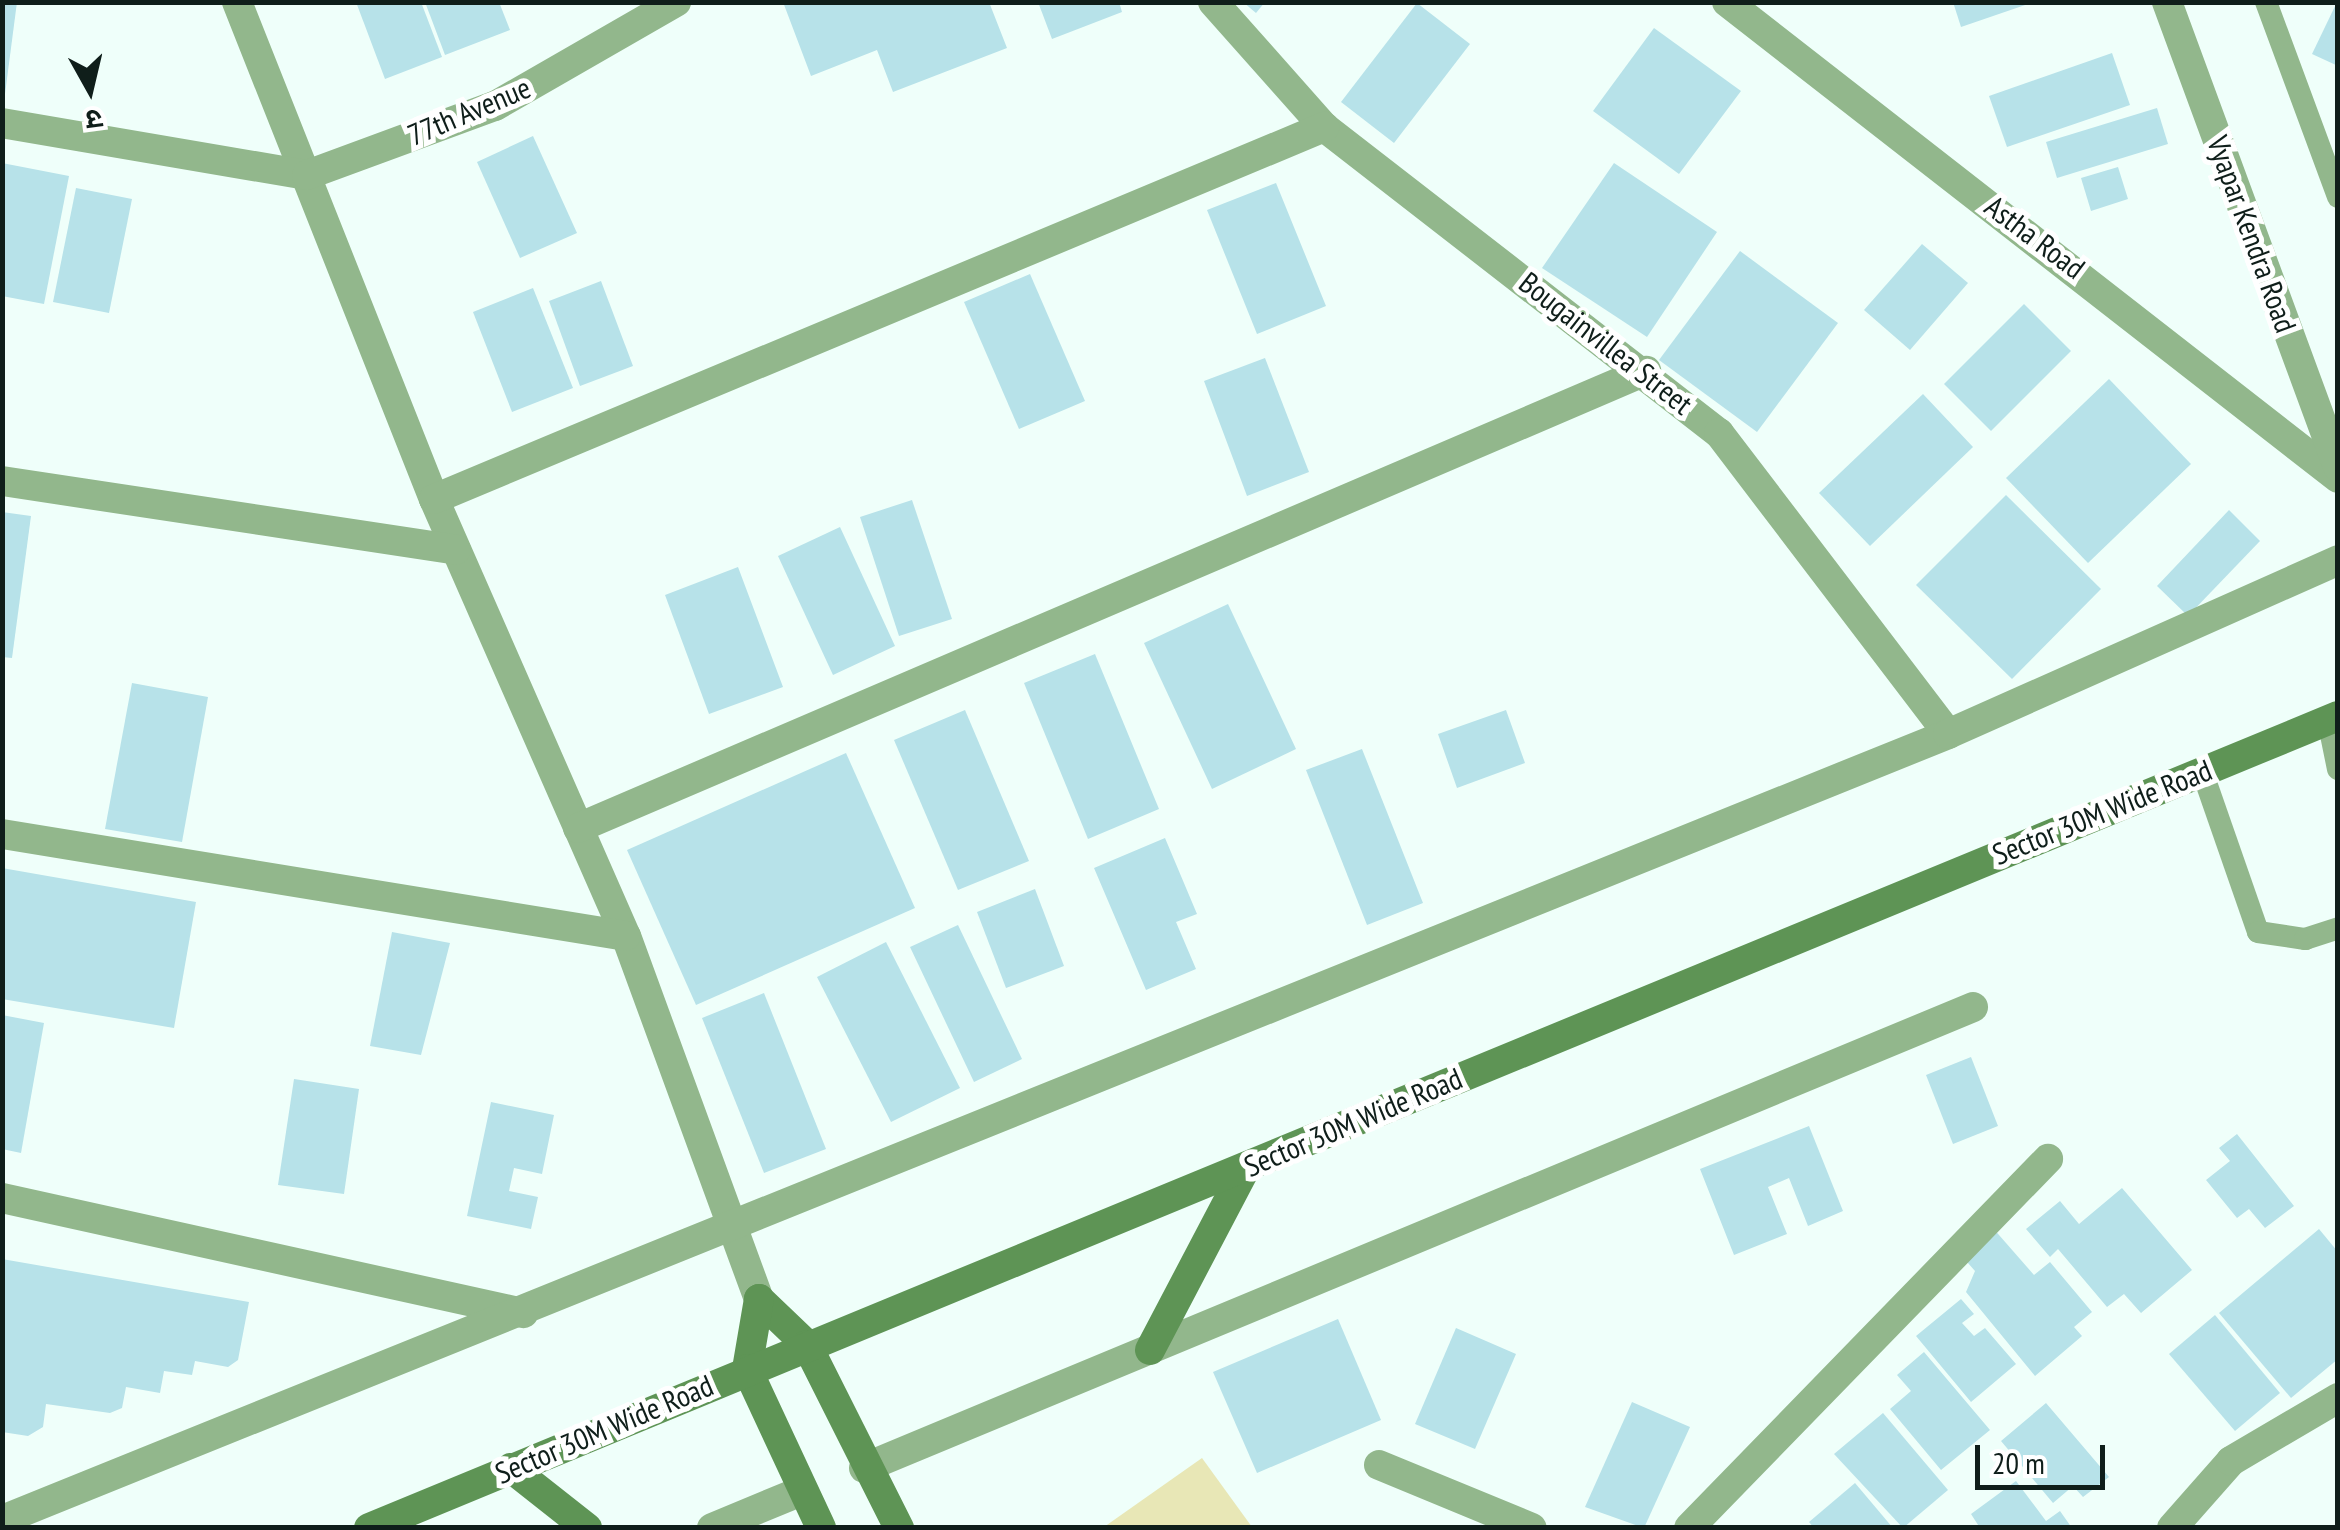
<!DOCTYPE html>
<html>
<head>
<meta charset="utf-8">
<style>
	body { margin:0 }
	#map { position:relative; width:2340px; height:1530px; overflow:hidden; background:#effffa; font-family:"PT Sans Narrow","Noto Sans Devanagari",sans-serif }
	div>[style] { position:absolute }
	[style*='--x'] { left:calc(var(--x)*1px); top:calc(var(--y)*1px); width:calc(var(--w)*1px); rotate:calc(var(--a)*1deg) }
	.green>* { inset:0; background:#e8e7b6 }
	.building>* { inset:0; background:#b7e2e9 }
	.lane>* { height:22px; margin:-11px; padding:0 11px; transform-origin:11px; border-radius:11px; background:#92b78c }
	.street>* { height:30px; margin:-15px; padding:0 15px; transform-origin:15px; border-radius:15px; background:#92b78c }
	.secondary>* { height:30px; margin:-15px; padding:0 15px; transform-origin:15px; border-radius:15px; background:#5e9455 }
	span { translate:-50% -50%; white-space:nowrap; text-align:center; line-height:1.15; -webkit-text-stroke:10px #fff; paint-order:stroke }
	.street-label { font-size:30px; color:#0f1e1a }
	.frame { position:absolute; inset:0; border:5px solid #0f1e1a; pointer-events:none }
	.north { position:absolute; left:40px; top:40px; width:100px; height:100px; -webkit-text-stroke:8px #fff; paint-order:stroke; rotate:172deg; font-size:28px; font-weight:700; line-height:40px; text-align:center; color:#0f1e1a }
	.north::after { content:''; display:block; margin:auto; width:35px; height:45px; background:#0f1e1a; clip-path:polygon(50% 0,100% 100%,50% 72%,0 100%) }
	.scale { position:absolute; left:1975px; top:1445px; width:130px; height:45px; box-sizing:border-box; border:5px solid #0f1e1a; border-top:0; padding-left:12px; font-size:30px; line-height:35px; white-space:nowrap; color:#0f1e1a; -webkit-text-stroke:8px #fff; paint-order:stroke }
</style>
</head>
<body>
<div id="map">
	<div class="green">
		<div style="clip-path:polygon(1202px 1458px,1252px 1527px,1104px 1527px)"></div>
	</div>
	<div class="building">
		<div style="clip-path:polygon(2px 2px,17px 2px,5px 94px,2px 94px)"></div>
		<div style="clip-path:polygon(356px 2px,421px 2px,442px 57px,385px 79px)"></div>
		<div style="clip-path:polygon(425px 2px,499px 2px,510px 30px,445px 55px)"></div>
		<div style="clip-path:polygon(783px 2px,989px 2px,1007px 48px,893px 92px,877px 50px,811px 76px)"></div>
		<div style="clip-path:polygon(1038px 2px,1119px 2px,1122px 12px,1052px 39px)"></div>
		<div style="clip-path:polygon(1243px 2px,1265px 2px,1256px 13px)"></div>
		<div style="clip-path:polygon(1953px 2px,2031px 2px,2031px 3px,1961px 27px)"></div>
		<div style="clip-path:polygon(2337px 2px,2338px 2px,2338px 66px,2312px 54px)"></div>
		<div style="clip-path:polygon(1417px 3px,1470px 44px,1394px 143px,1341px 102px)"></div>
		<div style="clip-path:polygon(1654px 28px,1741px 91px,1679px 174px,1593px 111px)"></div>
		<div style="clip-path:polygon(2112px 53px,2130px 105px,2007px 147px,1989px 96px)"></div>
		<div style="clip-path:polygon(2157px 108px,2168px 144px,2057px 178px,2046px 142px)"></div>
		<div style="clip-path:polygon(533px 136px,577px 233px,520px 258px,477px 162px)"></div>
		<div style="clip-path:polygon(2px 163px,69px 176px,44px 304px,2px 296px)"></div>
		<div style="clip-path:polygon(1614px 163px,1717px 232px,1647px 337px,1542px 268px)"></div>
		<div style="clip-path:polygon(2118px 167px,2128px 199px,2091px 211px,2081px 178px)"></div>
		<div style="clip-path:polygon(1276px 183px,1326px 306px,1257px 334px,1207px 210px)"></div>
		<div style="clip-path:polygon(76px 188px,132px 199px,109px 313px,53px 302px)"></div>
		<div style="clip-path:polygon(1922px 244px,1968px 283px,1910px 350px,1864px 310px)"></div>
		<div style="clip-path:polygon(1740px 251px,1838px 323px,1757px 432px,1659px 360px)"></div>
		<div style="clip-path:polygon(1030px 274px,1085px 401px,1019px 429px,964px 302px)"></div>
		<div style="clip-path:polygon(601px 281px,633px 366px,580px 386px,549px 301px)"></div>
		<div style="clip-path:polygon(533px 288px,573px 388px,512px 412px,473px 312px)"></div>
		<div style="clip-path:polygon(2024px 304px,2071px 351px,1991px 431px,1944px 384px)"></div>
		<div style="clip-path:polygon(1265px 358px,1309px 472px,1247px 496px,1204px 381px)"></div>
		<div style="clip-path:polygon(2109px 379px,2191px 464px,2088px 563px,2006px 478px)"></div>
		<div style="clip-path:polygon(1923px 394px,1973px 447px,1870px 546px,1819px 493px)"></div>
		<div style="clip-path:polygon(2006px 495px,2101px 589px,2012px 679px,1916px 585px)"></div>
		<div style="clip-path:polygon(912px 500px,952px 619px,899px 636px,860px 517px)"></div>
		<div style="clip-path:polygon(2229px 510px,2260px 541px,2188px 616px,2157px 586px)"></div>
		<div style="clip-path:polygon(2px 512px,31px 516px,12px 658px,2px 657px)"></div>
		<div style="clip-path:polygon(840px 527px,895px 646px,833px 675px,778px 556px)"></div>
		<div style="clip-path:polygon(738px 567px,783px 687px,709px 714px,665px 595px)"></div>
		<div style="clip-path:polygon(1228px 604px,1296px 749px,1212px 789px,1144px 643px)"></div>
		<div style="clip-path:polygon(1095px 654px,1159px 809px,1088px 839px,1024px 683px)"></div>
		<div style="clip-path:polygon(132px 683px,208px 697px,182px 842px,105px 829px)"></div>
		<div style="clip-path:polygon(965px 710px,1029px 861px,958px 890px,894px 740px)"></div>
		<div style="clip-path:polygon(1506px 710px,1525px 763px,1457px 788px,1438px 734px)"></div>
		<div style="clip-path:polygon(1362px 749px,1423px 903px,1367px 925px,1306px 770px)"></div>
		<div style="clip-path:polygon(846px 753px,915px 908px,696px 1005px,627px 850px)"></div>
		<div style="clip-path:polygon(1165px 838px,1197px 914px,1176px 922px,1196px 969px,1146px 990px,1094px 868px)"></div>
		<div style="clip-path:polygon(2px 868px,196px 902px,174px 1028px,2px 999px)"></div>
		<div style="clip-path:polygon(1035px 889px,1064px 966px,1006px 988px,977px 912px)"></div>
		<div style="clip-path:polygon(958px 925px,1022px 1059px,974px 1082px,910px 947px)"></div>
		<div style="clip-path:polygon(392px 932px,450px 943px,421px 1055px,370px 1046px)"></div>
		<div style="clip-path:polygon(886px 942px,960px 1088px,891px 1122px,817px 977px)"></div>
		<div style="clip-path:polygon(764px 993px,826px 1149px,764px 1173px,702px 1018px)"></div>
		<div style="clip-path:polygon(2px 1015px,44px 1023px,21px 1153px,2px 1149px)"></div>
		<div style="clip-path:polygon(1971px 1057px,1998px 1126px,1953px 1144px,1926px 1075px)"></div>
		<div style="clip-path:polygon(294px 1079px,359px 1089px,344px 1194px,278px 1185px)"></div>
		<div style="clip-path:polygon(491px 1102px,554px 1115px,542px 1174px,514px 1168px,509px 1191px,538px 1197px,531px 1229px,467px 1216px)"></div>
		<div style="clip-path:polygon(1809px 1126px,1843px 1211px,1808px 1226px,1789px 1178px,1768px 1187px,1787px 1234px,1734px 1255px,1700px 1169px)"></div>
		<div style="clip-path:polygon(2237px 1134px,2294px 1206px,2265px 1228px,2249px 1209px,2237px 1218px,2206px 1180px,2230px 1161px,2219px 1148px)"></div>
		<div style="clip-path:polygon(2122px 1188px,2192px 1270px,2141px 1313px,2124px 1294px,2107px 1307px,2058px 1249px,2050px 1257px,2026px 1229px,2060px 1201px,2079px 1224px)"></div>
		<div style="clip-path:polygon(1992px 1227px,2034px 1275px,2050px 1262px,2092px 1312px,2074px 1327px,2082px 1336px,2035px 1376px,1966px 1292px,1975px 1271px,1960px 1254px)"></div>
		<div style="clip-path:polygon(2319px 1229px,2338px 1252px,2338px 1359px,2291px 1398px,2219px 1313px)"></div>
		<div style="clip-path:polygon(2px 1259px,249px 1302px,238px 1360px,228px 1367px,195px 1361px,192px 1375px,164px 1371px,160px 1393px,126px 1387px,122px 1408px,110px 1413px,46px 1404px,43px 1427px,28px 1436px,2px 1432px)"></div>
		<div style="clip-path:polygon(1961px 1299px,1974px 1314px,1962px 1323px,1974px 1336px,1985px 1328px,2016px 1364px,1971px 1402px,1916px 1336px)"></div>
		<div style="clip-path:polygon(2215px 1315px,2280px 1393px,2235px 1431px,2169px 1354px)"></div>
		<div style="clip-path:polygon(1338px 1319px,1381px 1420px,1257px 1473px,1213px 1372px)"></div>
		<div style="clip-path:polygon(1456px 1328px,1516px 1354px,1475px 1449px,1415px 1424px)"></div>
		<div style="clip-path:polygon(1924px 1352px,1990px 1430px,1941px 1470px,1890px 1409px,1911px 1391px,1897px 1375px)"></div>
		<div style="clip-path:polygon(1632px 1402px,1690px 1427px,1644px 1528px,1585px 1507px)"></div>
		<div style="clip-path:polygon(2046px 1403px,2109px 1477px,2083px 1497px,2073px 1486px,2053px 1503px,2001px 1441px)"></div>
		<div style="clip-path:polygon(1883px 1413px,1948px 1490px,1903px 1528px,1834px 1454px)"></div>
		<div style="clip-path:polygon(2016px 1481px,2046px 1521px,2060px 1511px,2072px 1528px,1980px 1528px,1971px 1514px)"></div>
		<div style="clip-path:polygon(1855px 1483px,1893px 1528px,1814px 1528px,1809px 1522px)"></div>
	</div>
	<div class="lane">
		<div style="--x:2266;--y:2;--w:208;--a:69.7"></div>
		<div style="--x:2328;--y:720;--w:50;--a:78.5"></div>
		<div style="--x:2202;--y:771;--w:170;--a:70.8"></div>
		<div style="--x:2258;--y:932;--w:48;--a:8.5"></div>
		<div style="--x:2305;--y:939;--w:35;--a:-18"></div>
	</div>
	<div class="street">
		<div style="--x:237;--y:2;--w:535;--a:68.38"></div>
		<div style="--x:434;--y:499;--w:477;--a:66.3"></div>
		<div style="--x:626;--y:936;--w:387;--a:69.9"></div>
		<div style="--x:1213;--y:2;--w:167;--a:48.4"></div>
		<div style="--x:1324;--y:127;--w:500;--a:37.8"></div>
		<div style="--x:1719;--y:433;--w:378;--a:52.7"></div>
		<div style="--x:1727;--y:2;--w:775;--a:37.92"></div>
		<div style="--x:2167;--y:2;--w:495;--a:69.8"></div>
		<div style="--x:2;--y:123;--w:309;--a:9.7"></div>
		<div style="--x:307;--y:175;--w:200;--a:-20.2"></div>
		<div style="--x:495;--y:106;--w:209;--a:-29.9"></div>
		<div style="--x:2;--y:481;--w:459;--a:8.6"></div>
		<div style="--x:434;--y:499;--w:965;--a:-22.68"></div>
		<div style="--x:578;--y:828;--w:1162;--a:-23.17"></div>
		<div style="--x:2;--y:834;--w:632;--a:9.28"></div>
		<div style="--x:2;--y:1198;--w:534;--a:12.45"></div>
		<div style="--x:1379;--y:1465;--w:165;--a:22.4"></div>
		<div style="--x:864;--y:1468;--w:1201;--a:-22.57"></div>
		<div style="--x:2;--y:1520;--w:2099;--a:-21.99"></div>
		<div style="--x:1948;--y:734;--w:427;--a:-24"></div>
		<div style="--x:712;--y:1528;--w:94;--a:-22.5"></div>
		<div style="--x:1689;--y:1528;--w:515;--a:-45.79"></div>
		<div style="--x:2172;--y:1528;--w:89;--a:-48.6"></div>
		<div style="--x:2231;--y:1461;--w:124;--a:-30.5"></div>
	</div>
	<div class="secondary">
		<div style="--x:759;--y:1299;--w:66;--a:43.8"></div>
		<div style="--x:807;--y:1345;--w:205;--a:63.3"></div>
		<div style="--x:759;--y:1299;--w:71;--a:99.7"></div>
		<div style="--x:747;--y:1369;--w:175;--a:65"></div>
		<div style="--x:1150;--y:1350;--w:207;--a:-62.3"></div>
		<div style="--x:511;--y:1468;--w:97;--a:38.3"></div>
		<div style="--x:369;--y:1528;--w:2130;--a:-22.41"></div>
	</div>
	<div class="street-label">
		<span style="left:469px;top:111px;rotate:-23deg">77th Avenue</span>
		<span style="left:2252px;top:234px;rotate:70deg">Vyapar Kendra Road</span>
		<span style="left:2035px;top:237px;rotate:37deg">Astha Road</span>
		<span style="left:1606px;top:343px;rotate:38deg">Bougainvillea Street</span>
		<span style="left:2102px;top:812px;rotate:-22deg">Sector 30M Wide Road</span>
		<span style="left:1353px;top:1122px;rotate:-23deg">Sector 30M Wide Road</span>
		<span style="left:604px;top:1429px;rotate:-23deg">Sector 30M Wide Road</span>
	</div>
	<div class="frame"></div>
	<div class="north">उ</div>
	<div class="scale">20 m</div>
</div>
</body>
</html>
